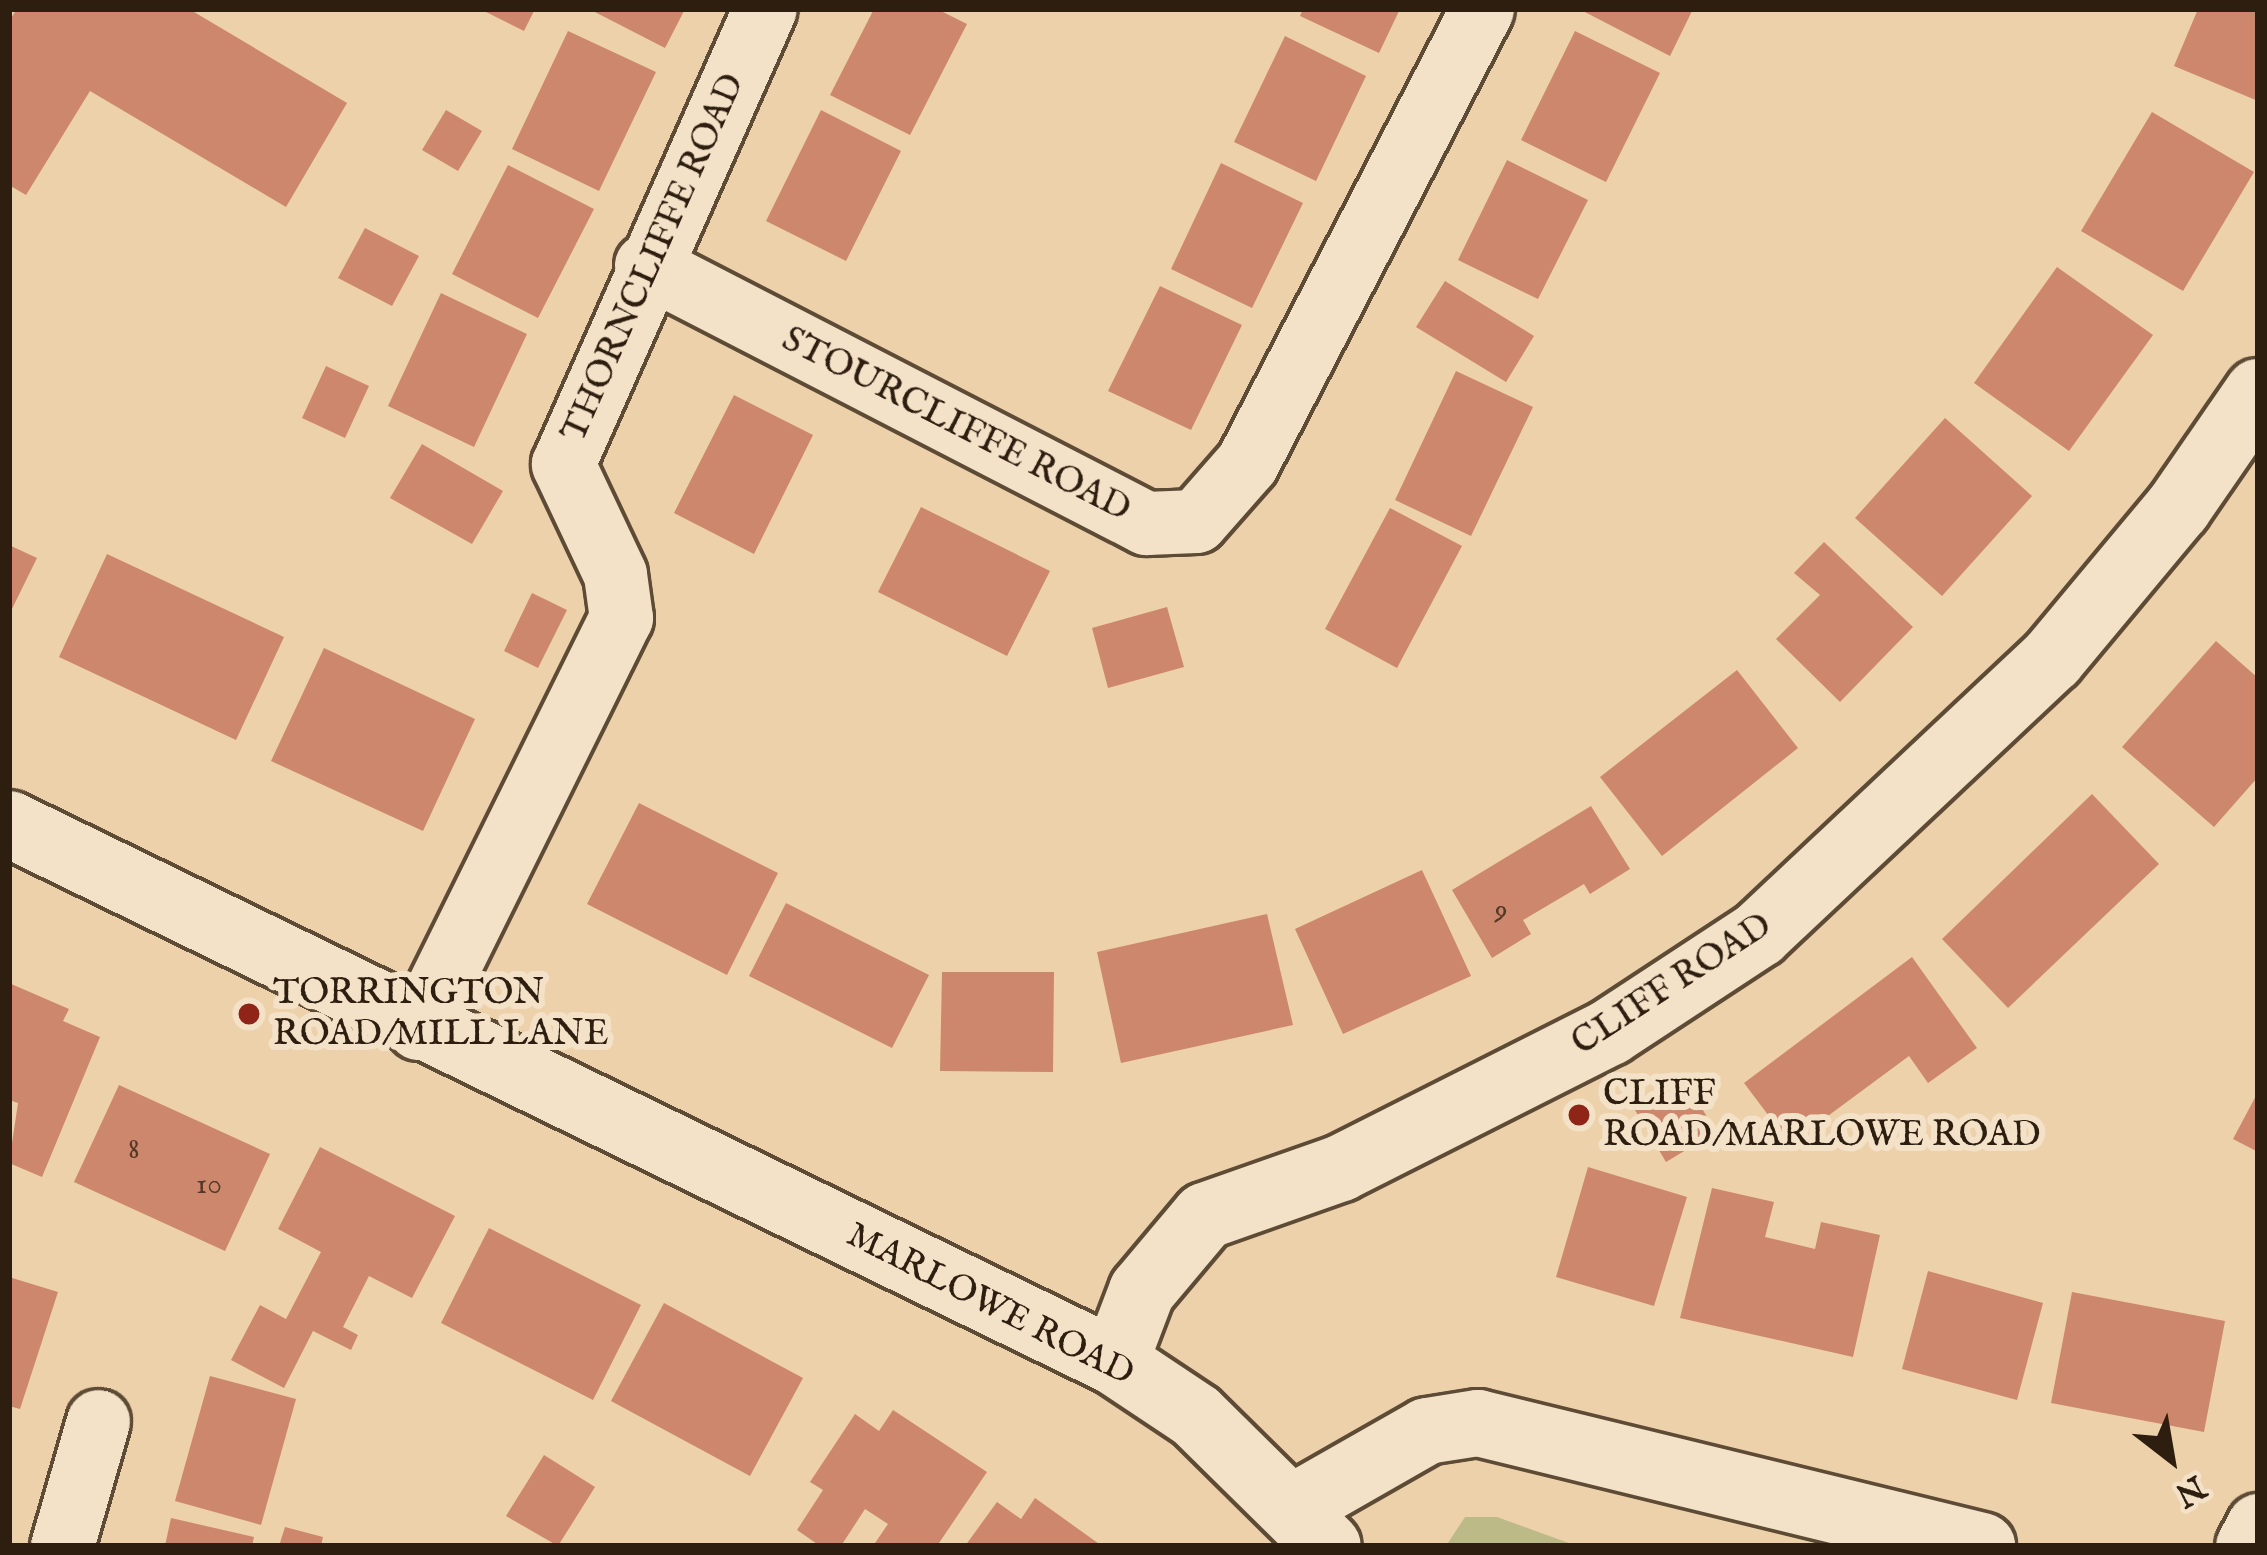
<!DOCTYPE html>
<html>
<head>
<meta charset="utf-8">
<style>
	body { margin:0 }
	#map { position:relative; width:2267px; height:1555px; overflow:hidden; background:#edd1ab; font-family:"IM FELL English",serif }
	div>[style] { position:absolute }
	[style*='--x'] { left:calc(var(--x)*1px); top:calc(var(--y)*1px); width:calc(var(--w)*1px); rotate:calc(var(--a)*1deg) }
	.green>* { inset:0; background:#bcba86 }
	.building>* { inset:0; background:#cd876c }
	.roads { filter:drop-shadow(3px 0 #5e4b36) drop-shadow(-3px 0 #5e4b36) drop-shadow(0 3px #5e4b36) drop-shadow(0 -3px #5e4b36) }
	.street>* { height:63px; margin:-31.5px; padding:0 31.5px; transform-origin:31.5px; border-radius:31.5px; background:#f3e1c8 }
	.secondary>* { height:66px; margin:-33px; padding:0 33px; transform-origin:33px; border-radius:33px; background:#f3e1c8 }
	.dots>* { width:33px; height:33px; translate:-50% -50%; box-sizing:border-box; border:6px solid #f3e1c8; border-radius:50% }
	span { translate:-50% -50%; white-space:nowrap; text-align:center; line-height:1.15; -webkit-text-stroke:12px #f3e1c8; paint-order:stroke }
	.number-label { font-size:30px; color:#563826 }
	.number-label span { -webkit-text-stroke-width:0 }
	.street-label { font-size:36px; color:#2e1e0f }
	.poi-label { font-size:36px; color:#2e1e0f }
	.left { translate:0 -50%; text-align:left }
	.frame { position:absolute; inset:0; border:12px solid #2e1e0f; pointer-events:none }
	.north { position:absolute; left:2111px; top:1399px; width:120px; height:120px; -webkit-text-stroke:9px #f3e1c8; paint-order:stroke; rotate:149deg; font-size:33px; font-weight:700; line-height:48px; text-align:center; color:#2e1e0f }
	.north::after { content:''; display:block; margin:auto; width:42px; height:54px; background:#2e1e0f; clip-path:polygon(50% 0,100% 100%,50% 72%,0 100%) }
</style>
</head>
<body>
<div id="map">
	<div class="green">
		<div style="clip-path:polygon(1465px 1517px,1497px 1517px,1577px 1546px,1446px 1546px)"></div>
	</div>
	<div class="building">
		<div style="clip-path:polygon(17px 9px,189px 9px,347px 103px,286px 207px,90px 91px,26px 195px,9px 185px,9px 21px)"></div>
		<div style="clip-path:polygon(480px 9px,535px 9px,524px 31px)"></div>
		<div style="clip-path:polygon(589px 9px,685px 9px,665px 48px)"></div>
		<div style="clip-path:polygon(874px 9px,937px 9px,967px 24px,910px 135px,830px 95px)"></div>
		<div style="clip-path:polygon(1303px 9px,1400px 9px,1379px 53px,1300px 16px)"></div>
		<div style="clip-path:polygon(1579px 9px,1693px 9px,1670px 56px)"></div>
		<div style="clip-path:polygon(2198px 9px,2258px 9px,2258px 101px,2174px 66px)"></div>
		<div style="clip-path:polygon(568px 31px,656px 72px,599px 191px,512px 149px)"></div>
		<div style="clip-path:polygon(1575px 31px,1660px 73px,1606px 182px,1521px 140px)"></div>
		<div style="clip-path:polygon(1285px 36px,1366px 76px,1316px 181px,1234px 142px)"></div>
		<div style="clip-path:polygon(446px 110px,482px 131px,458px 171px,422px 150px)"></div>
		<div style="clip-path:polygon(821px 110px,901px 151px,846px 261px,766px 221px)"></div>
		<div style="clip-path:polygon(2152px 112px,2254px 172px,2183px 291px,2081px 231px)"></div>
		<div style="clip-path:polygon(1507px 160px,1588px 200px,1538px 299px,1458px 260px)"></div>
		<div style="clip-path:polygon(1221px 163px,1303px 203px,1252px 308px,1171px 269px)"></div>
		<div style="clip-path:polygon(508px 165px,594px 209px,538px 318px,452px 274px)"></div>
		<div style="clip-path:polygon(365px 228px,419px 256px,392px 306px,338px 278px)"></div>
		<div style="clip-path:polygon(2057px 267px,2153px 335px,2069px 451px,1974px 383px)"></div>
		<div style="clip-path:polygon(1445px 281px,1534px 336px,1506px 382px,1416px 327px)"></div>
		<div style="clip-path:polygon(1160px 286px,1242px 325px,1191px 430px,1108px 391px)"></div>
		<div style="clip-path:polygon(441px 293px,527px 334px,474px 447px,388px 406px)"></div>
		<div style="clip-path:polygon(326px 366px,369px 386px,345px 438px,302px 418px)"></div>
		<div style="clip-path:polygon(1456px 371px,1533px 407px,1471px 536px,1395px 500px)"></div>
		<div style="clip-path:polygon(734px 395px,813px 435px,754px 554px,674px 513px)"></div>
		<div style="clip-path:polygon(1945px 418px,2032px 496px,1942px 596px,1855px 518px)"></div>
		<div style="clip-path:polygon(422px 444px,503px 491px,472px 544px,390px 498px)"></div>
		<div style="clip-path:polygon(921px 507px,1050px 571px,1007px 656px,878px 592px)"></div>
		<div style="clip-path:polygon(1390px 508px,1462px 546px,1397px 668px,1325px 629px)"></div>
		<div style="clip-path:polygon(1824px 542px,1913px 627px,1840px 702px,1776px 639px,1820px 595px,1794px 573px)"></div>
		<div style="clip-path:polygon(9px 545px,37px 558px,9px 615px)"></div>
		<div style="clip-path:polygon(107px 554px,284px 637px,236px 740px,59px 657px)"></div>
		<div style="clip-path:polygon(532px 593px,567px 610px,538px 668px,504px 651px)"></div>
		<div style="clip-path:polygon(1167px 607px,1184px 667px,1108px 688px,1092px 628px)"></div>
		<div style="clip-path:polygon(2216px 641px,2258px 678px,2258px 777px,2214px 827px,2122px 747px)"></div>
		<div style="clip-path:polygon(324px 648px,475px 719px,423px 831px,271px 761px)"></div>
		<div style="clip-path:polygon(1737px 670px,1798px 748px,1662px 856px,1600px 777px)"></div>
		<div style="clip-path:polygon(2092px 794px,2159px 864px,2008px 1008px,1942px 939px)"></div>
		<div style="clip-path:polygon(639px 803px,778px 873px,727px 975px,587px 904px)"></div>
		<div style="clip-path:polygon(1591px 806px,1630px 869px,1590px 894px,1584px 884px,1523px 920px,1531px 934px,1492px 958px,1452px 890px)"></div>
		<div style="clip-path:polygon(1422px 870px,1471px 976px,1343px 1034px,1295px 929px)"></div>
		<div style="clip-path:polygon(786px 903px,929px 975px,892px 1048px,749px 976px)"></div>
		<div style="clip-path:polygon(1267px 914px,1293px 1025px,1121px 1063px,1097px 952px)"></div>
		<div style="clip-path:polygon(1912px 957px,1977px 1048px,1928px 1083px,1909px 1056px,1790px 1144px,1744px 1083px)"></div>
		<div style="clip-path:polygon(942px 972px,1054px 972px,1053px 1072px,940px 1071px)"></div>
		<div style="clip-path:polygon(9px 983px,69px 1009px,63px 1021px,100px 1037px,42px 1177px,9px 1163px,18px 1103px,9px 1100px)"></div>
		<div style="clip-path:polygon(1682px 1075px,1716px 1132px,1666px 1162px,1632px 1105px)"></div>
		<div style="clip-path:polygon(119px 1085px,270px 1154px,225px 1251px,74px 1182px)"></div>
		<div style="clip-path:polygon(2258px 1092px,2258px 1152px,2233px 1139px)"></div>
		<div style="clip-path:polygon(320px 1147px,455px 1216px,412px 1298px,369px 1276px,343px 1327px,358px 1335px,351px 1350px,313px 1331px,284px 1388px,231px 1360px,260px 1305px,286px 1319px,321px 1252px,278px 1229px)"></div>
		<div style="clip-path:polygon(1588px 1167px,1687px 1197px,1654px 1306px,1556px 1277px)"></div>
		<div style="clip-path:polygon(1712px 1188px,1774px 1202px,1765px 1237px,1815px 1249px,1821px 1222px,1880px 1235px,1853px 1357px,1680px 1318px)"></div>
		<div style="clip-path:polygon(489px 1228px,641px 1305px,593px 1400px,441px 1323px)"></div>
		<div style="clip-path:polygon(1928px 1271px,2043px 1303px,2017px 1400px,1902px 1369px)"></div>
		<div style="clip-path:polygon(9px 1277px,58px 1292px,20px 1409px,9px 1406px)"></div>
		<div style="clip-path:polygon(2072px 1292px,2225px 1321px,2204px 1432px,2051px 1403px)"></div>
		<div style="clip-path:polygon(664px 1303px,803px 1378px,750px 1476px,611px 1401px)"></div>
		<div style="clip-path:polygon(210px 1376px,296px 1399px,261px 1525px,175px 1501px)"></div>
		<div style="clip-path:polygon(893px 1410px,987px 1472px,937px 1546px,873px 1546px,888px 1524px,865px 1509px,841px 1546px,820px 1546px,797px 1530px,823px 1490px,810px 1482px,855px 1414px,879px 1431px)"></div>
		<div style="clip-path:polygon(544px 1455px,595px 1487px,558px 1546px,506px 1516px)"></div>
		<div style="clip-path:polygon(1035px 1498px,1102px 1546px,965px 1546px,997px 1502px,1021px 1519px)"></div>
		<div style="clip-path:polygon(171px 1518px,254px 1537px,252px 1546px,165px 1546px)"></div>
		<div style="clip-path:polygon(285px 1527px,323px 1537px,321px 1546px,279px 1546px)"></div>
	</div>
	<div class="roads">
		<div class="street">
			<div style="--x:646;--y:265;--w:563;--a:27.29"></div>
			<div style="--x:1146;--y:523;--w:50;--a:-2.3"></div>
			<div style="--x:1196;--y:521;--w:77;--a:-48.7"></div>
			<div style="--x:1247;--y:463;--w:511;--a:-62.63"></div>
			<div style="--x:418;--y:1028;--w:458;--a:-63.7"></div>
			<div style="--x:621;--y:618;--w:44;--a:-97.8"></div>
			<div style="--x:615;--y:574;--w:122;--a:-115.3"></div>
			<div style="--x:563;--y:464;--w:498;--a:-66.1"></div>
			<div style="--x:62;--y:1546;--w:130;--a:-73.9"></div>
			<div style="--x:2247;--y:1546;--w:24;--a:-62"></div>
		</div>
		<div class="secondary">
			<div style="--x:9;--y:824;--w:1230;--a:25.94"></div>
			<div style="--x:1115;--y:1362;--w:97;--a:33.7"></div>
			<div style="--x:1196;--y:1416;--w:185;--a:44.6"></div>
			<div style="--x:1115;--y:1362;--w:76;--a:-69.2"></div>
			<div style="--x:1142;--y:1291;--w:98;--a:-50"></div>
			<div style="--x:1205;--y:1216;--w:144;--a:-19.4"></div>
			<div style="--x:1341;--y:1168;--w:301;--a:-26.8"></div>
			<div style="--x:1610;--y:1032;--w:178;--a:-33.3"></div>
			<div style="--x:1759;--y:934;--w:402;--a:-43.2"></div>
			<div style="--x:2052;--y:659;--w:197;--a:-50.2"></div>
			<div style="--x:2178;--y:508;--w:141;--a:-55.4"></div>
			<div style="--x:1294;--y:1507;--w:153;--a:-29.7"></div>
			<div style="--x:1427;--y:1431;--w:52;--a:-8.9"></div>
			<div style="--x:1478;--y:1423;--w:519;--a:13.71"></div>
		</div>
	</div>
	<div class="dots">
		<div style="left:249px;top:1014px;background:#8f2418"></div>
		<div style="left:1579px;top:1115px;background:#8f2418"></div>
	</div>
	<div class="number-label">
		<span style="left:1501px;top:911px">9</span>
		<span style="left:134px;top:1150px">8</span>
		<span style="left:209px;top:1185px">10</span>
	</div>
	<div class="street-label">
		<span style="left:654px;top:258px;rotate:-66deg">THORNCLIFFE ROAD</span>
		<span style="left:956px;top:425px;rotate:27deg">STOURCLIFFE ROAD</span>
		<span style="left:1672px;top:985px;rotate:-33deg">CLIFF ROAD</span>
		<span style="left:990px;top:1305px;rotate:27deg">MARLOWE ROAD</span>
	</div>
	<div class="poi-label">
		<span class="left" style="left:273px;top:1014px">TORRINGTON<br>ROAD/MILL LANE</span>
		<span class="left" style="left:1603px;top:1115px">CLIFF<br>ROAD/MARLOWE ROAD</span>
	</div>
	<div class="frame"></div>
	<div class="north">N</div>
</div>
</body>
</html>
